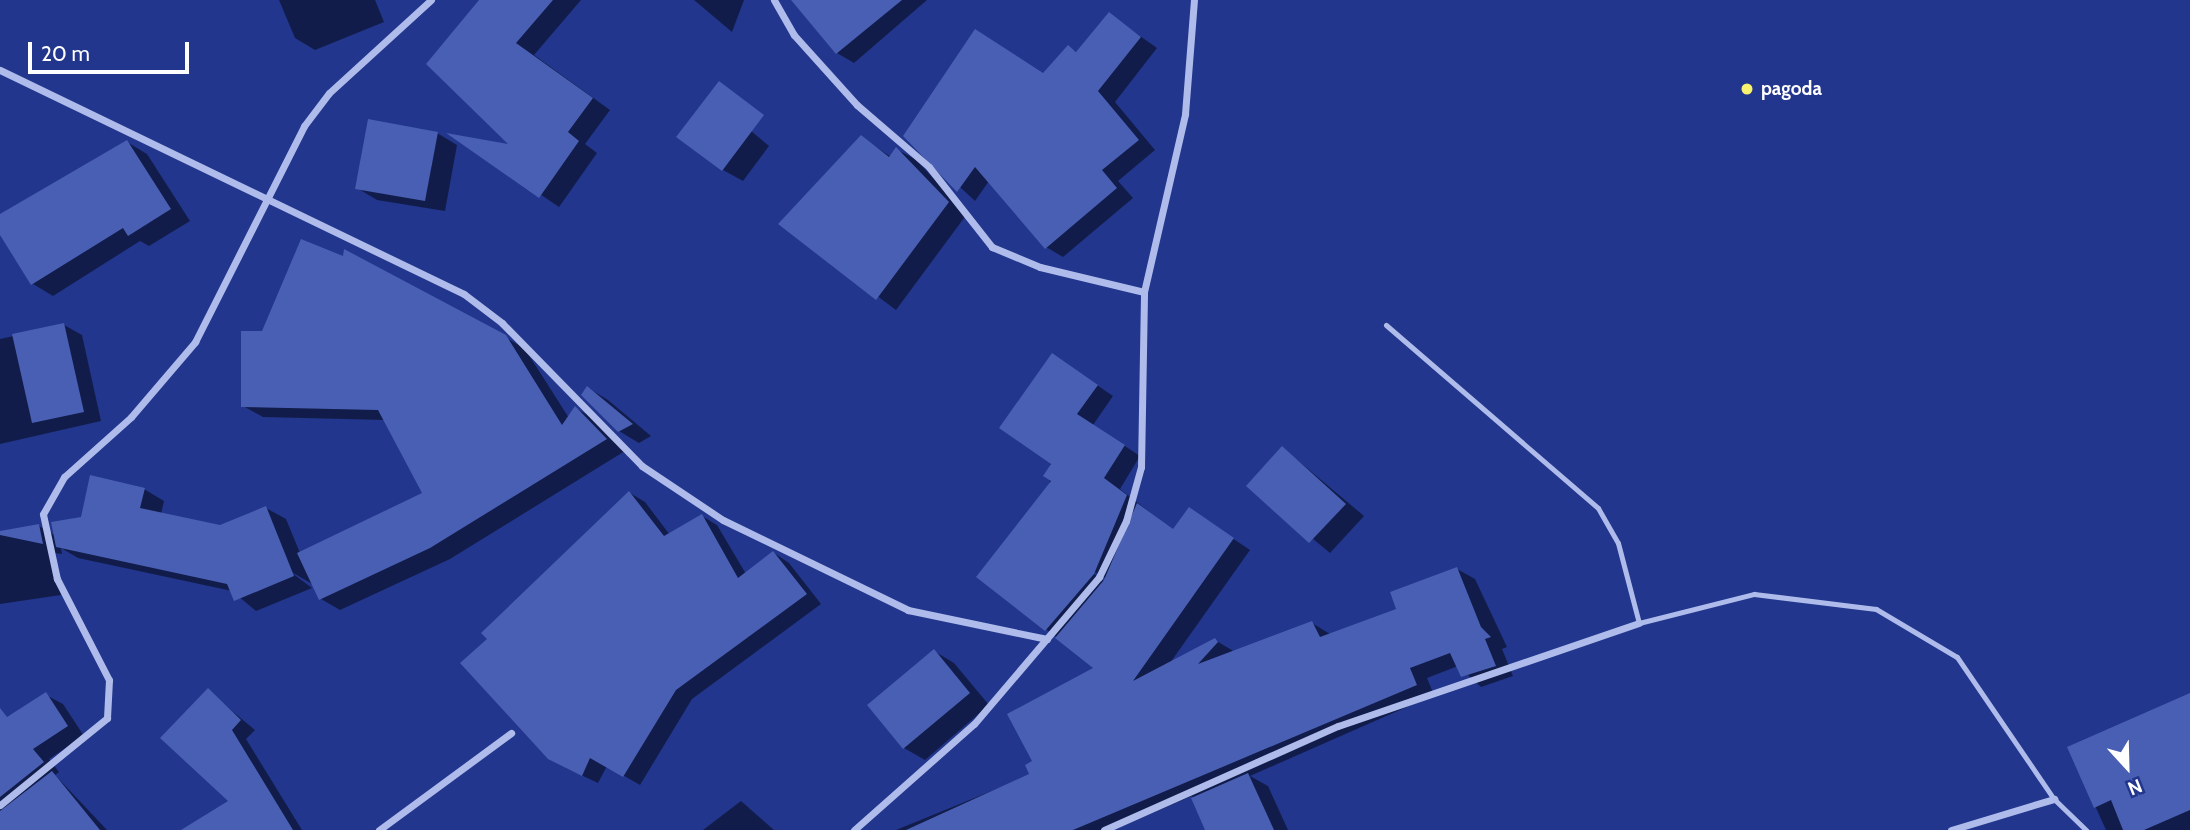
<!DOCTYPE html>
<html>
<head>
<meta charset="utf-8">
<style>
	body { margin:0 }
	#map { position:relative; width:2190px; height:830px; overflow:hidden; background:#21368c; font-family:Cabin,sans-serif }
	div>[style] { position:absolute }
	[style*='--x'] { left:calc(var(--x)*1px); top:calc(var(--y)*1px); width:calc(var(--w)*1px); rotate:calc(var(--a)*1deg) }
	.shadow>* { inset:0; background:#0007 }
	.building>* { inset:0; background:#495fb3 }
	.service>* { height:5px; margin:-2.5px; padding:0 2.5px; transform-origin:2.5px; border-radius:2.5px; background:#aebbeb }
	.minor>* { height:7px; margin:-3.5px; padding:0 3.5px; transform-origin:3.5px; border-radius:3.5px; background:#aebbeb }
	.dots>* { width:19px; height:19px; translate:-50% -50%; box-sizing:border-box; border:4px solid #21368c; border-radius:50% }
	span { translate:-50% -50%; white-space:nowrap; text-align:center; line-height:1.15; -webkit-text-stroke:7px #21368c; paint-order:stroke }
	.poi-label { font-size:19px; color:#fff; font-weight:700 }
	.left { translate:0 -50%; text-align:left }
	.north { position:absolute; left:2092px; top:732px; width:70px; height:70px; -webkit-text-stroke:5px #21368c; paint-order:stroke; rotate:158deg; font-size:19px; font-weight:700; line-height:28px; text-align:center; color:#fff }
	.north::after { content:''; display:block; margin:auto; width:24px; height:32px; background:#fff; clip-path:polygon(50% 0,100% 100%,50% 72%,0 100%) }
	.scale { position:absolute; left:28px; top:42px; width:161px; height:32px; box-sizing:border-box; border:4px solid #fff; border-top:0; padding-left:9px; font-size:21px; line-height:24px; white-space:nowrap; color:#fff; -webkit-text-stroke:5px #21368c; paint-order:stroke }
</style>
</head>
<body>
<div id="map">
	<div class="shadow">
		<div style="clip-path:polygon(279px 0,375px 0,384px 22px,315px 50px,295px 38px)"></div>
		<div style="clip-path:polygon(481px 0,581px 0,534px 55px,610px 110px,585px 144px,597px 153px,559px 207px,454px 136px,513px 146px)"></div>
		<div style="clip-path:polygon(694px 0,744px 0,732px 32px)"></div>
		<div style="clip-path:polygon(820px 0,927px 0,854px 63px,837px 53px)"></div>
		<div style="clip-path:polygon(1109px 14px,1157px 48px,1115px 102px,1155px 150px,1118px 181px,1133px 198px,1063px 257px,1046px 247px,989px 181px,975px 201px,905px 136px,1044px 74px,1068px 47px,1077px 52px)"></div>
		<div style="clip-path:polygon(727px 111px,769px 146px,743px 181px,723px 170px)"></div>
		<div style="clip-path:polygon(437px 133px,457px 145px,445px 211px,377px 200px,357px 188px)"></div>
		<div style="clip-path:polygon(861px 137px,891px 157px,896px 149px,915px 159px,967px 214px,896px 310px,781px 224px)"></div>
		<div style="clip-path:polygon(127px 142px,147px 154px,190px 221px,149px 246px,140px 241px,53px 296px,33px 284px,0 232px,0 216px)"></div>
		<div style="clip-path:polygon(64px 325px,82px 335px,101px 421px,0 444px,0 339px)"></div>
		<div style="clip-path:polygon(505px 337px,525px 349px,569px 418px,575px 408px,595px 419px,625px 451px,450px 559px,340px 610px,321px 599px,314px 585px,288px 570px,312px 588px,256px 611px,232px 591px,78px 558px,61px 548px,62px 554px,54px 553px,61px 595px,0 604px,0 533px,39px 526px,56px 536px,144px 489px,164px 501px,161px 514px,220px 527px,266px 508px,286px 519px,300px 553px,425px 494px,385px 420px,263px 417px,243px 406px)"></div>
		<div style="clip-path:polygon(evenodd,1053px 355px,1113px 396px,1093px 425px,1140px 456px,1120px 489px,1179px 535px,1189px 509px,1250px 550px,1170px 663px,1215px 640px,1235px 652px,1312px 623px,1330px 634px,1399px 610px,1457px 569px,1475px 579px,1507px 647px,1502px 649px,1513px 676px,1481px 687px,1458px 666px,1427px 678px,1434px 695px,1250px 776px,1268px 786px,1288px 830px,1207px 830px,1192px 796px,1113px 830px,896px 830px,1031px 775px,1096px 668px,1046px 629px,1053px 355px,1087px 568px,1107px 579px,1105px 582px,1087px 568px)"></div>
		<div style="clip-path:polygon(588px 388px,608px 400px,651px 436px,639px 443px,619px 431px)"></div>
		<div style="clip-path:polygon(1283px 448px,1364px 516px,1330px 553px,1248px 485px)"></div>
		<div style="clip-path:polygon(630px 493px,645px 502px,670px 535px,702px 516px,717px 525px,746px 574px,774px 553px,789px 563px,821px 604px,692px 699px,640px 785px,607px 766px,598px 783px,566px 768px,490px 639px)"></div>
		<div style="clip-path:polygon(934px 651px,954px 663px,989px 705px,925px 760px,904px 748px,869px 705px)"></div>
		<div style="clip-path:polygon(208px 691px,255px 730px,246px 739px,302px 830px,219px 830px,231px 801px)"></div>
		<div style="clip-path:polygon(2190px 694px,2190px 830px,2106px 830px,2069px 748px)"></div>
		<div style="clip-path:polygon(46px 695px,63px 704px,84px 736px,49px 759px,59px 772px,55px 775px,107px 830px,4px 830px,0 825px,0 724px)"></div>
		<div style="clip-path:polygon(741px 801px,774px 830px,703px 830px)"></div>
	</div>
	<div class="building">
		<div style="clip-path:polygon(479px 0,553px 0,516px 43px,593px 98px,568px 132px,579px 141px,539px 198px,446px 133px,508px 144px,426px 64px)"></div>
		<div style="clip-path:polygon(791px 0,902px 0,836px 54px)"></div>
		<div style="clip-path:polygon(1109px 12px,1141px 37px,1098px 91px,1139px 140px,1102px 170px,1117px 188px,1045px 249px,975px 167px,957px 192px,903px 136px,975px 29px,1043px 73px,1068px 45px,1076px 52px)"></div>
		<div style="clip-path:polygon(719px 81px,764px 115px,722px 171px,676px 137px)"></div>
		<div style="clip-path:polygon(368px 119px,438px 132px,425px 201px,355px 189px)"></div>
		<div style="clip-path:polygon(861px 135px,889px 157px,896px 147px,949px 202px,876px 300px,778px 224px)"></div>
		<div style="clip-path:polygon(127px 140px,171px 209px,128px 236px,123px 228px,31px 285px,0 235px,0 214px)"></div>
		<div style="clip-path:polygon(301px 239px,343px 256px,344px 249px,506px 335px,562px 425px,575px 406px,607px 439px,430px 548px,319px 600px,297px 553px,422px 493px,378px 410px,241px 407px,241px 331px,262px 331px)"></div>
		<div style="clip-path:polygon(64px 323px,84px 412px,32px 423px,12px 334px)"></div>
		<div style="clip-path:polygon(1052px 353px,1098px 385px,1077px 414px,1125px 445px,1104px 478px,1127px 495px,1094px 574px,1045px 631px,976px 577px,1051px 481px,1043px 476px,1051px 464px,999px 428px)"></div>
		<div style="clip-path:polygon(587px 386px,633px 424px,618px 432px,581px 395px)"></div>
		<div style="clip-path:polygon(1282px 446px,1346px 504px,1309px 543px,1246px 486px)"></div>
		<div style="clip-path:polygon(90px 475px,145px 488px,140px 508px,220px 525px,266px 506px,294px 576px,234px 601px,227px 584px,56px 547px,51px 522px,81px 517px)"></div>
		<div style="clip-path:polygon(629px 491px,664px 536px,702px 514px,738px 578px,773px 551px,807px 594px,676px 690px,623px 777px,590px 758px,582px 776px,548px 759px,460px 663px,487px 639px,481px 633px)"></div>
		<div style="clip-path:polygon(1137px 503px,1173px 529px,1189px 507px,1234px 538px,1133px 681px,1215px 638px,1218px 642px,1198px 664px,1312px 621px,1320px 637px,1396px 609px,1390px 592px,1457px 567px,1481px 627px,1491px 637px,1485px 639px,1496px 666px,1461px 677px,1450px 653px,1410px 668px,1417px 685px,1073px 830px,906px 830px,1029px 774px,1025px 765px,1032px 761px,1007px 714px,1093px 668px,1055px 638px,1104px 580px)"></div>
		<div style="clip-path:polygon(39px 524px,43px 544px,0 535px,0 531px)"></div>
		<div style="clip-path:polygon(934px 649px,970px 693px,903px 749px,867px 705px)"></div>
		<div style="clip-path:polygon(208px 688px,241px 720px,232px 730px,293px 830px,181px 830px,228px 801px,160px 738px)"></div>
		<div style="clip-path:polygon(46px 692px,68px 726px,33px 749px,44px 762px,0 797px,0 708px,7px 717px)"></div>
		<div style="clip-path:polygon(2190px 693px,2190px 810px,2144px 830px,2123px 830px,2111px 800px,2094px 808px,2067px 747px)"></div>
		<div style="clip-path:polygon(52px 771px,100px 830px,0 830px,0 811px)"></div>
		<div style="clip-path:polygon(1248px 773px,1274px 830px,1205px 830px,1191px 798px)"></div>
	</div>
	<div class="service">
		<div style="--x:1386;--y:325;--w:280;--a:40.8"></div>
		<div style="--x:1598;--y:508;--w:40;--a:60.3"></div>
		<div style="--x:1618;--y:543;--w:83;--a:75.3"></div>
		<div style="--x:1639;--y:623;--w:119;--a:-14.2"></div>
		<div style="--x:1754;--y:594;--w:123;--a:7"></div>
		<div style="--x:1876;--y:609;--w:94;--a:30.7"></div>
		<div style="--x:1957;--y:657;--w:172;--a:55.7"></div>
		<div style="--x:2054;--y:799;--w:45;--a:44.1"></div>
	</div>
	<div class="minor">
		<div style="--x:774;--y:0;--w:40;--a:60.3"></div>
		<div style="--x:794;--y:35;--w:94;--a:48"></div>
		<div style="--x:857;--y:105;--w:95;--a:40.7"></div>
		<div style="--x:929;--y:167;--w:102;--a:51.8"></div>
		<div style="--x:992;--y:247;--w:52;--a:22.6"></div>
		<div style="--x:1040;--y:267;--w:107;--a:13.5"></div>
		<div style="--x:0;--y:70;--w:515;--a:25.77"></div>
		<div style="--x:464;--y:294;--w:48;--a:37.3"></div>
		<div style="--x:502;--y:323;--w:200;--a:45.6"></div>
		<div style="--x:642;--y:466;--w:97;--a:33.7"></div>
		<div style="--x:723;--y:520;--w:206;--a:25.9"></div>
		<div style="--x:908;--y:610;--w:142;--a:11.8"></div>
		<div style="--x:0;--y:805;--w:138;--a:-39.1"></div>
		<div style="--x:107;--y:718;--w:38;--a:-87"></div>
		<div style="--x:109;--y:680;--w:114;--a:-117.2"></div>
		<div style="--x:57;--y:579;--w:66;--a:-102.2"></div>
		<div style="--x:43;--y:514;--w:43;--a:-60.4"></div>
		<div style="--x:64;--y:477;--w:90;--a:-41.8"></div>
		<div style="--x:131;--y:417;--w:99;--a:-49.5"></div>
		<div style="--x:195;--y:342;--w:242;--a:-63.2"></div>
		<div style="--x:304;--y:126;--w:41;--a:-52.9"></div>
		<div style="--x:329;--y:93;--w:138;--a:-42.4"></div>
		<div style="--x:379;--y:830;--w:164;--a:-36.3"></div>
		<div style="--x:854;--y:830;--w:160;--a:-41.5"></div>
		<div style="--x:974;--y:724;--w:193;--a:-49.6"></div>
		<div style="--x:1099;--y:577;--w:62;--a:-64.3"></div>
		<div style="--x:1126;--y:521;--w:56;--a:-74.5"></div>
		<div style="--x:1141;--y:467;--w:175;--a:-89"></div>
		<div style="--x:1144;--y:292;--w:183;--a:-77"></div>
		<div style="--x:1185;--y:114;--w:114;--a:-85.5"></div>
		<div style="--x:1104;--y:830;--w:256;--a:-24"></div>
		<div style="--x:1338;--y:726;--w:318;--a:-18.9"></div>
		<div style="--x:1951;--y:830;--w:108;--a:-16.8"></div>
	</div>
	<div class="dots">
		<div style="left:1747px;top:89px;background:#f8f26f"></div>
	</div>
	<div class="poi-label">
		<span class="left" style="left:1761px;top:89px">pagoda</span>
	</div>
	<div class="north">N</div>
	<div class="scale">20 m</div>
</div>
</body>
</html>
